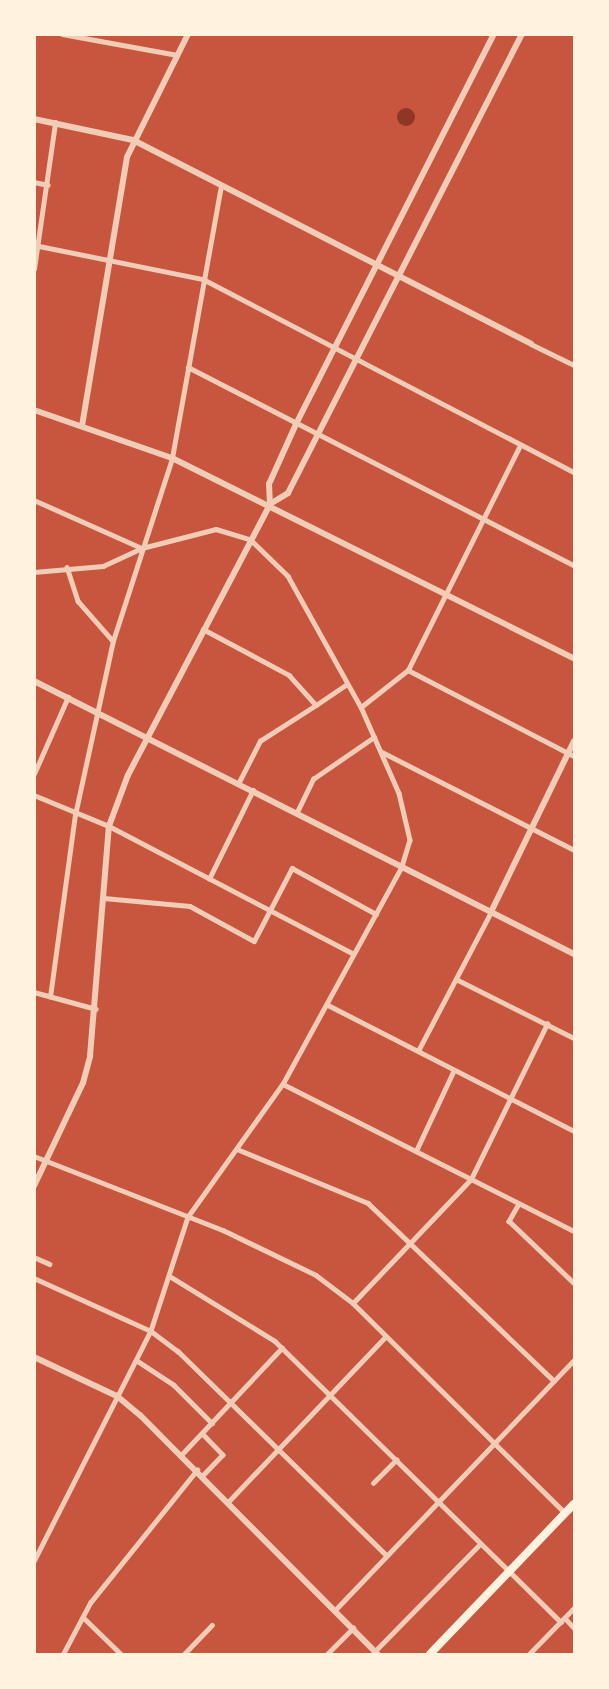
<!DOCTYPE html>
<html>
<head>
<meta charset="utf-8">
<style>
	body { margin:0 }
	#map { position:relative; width:609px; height:1689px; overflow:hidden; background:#c8553d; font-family:Overpass,sans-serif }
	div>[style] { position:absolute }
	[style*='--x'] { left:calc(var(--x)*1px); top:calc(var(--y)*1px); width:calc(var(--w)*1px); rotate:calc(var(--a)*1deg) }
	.water>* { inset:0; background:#8f3625 }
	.round { border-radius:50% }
	.minor>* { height:4.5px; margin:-2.25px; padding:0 2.25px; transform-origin:2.25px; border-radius:2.25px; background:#f1ccb7 }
	.tertiary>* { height:6px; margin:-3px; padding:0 3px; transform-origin:3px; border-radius:3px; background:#f1ccb7 }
	.primary>* { height:8px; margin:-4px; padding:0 4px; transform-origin:4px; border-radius:4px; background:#fff3e0 }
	span { translate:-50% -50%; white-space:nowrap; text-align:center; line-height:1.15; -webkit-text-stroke:6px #fff3e0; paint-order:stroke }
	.frame { position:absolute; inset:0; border:36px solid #fff3e0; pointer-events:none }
</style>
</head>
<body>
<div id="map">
	<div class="water">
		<div class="round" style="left:397px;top:108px;width:18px;height:18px"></div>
	</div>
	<div class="minor">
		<div style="--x:62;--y:34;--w:117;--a:10.3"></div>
		<div style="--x:34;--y:182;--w:14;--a:12"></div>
		<div style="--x:34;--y:245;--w:172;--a:11.4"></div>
		<div style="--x:203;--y:279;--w:418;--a:27.5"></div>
		<div style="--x:34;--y:269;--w:148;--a:-81.8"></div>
		<div style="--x:531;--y:344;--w:48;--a:26"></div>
		<div style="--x:188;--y:367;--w:434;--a:27.2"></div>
		<div style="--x:34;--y:500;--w:118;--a:24"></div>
		<div style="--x:67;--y:567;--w:36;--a:72"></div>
		<div style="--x:78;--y:601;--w:53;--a:48.8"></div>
		<div style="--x:34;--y:572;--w:69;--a:-5"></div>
		<div style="--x:103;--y:566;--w:43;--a:-24.8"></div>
		<div style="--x:142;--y:548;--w:76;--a:-14.4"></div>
		<div style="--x:216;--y:529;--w:37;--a:17"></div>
		<div style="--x:251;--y:540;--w:52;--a:44.2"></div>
		<div style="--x:288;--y:576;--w:150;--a:60.9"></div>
		<div style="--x:361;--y:707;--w:94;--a:66.2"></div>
		<div style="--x:399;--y:793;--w:48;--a:76.8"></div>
		<div style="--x:410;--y:840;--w:28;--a:107"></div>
		<div style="--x:402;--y:867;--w:247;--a:118.7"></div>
		<div style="--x:283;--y:1084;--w:163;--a:125.5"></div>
		<div style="--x:188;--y:1217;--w:120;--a:108"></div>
		<div style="--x:151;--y:1331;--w:259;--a:116.9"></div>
		<div style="--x:203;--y:629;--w:98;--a:28.1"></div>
		<div style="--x:289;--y:675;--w:40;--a:48"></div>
		<div style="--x:316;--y:705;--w:37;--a:-34"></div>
		<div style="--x:408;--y:670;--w:187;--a:27.4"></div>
		<div style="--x:361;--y:707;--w:60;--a:-38.2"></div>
		<div style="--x:408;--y:670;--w:251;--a:-63.5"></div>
		<div style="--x:382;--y:752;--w:216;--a:27"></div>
		<div style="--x:34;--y:774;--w:84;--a:-66.2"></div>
		<div style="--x:239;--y:782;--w:46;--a:-62.9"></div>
		<div style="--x:260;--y:741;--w:67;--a:-32.7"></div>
		<div style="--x:34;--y:795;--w:81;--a:22.5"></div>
		<div style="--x:109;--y:826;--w:276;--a:27.6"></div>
		<div style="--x:297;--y:812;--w:37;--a:-64"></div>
		<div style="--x:313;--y:779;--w:74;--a:-34.5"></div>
		<div style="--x:209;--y:879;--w:99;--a:-63.7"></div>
		<div style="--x:104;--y:898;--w:86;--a:5.3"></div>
		<div style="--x:190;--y:906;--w:73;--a:28.7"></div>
		<div style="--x:254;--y:941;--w:82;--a:-62.5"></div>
		<div style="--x:292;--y:868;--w:96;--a:28.7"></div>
		<div style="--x:456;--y:979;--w:132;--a:26.6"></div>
		<div style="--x:34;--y:992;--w:64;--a:15.3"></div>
		<div style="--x:50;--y:997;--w:184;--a:-82.2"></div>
		<div style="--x:75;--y:815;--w:178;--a:-77.7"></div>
		<div style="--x:113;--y:641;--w:192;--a:-72.1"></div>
		<div style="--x:172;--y:458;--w:276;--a:-79.8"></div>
		<div style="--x:328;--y:1005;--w:276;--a:27.1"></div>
		<div style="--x:418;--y:1051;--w:157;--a:-62.3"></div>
		<div style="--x:283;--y:1084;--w:326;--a:26.8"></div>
		<div style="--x:237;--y:1149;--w:142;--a:22.4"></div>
		<div style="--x:368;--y:1203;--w:257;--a:43.7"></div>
		<div style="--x:416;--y:1151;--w:89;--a:-64.9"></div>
		<div style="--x:34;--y:1156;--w:203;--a:21.4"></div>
		<div style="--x:223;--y:1230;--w:103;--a:25.8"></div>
		<div style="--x:316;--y:1275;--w:46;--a:37.1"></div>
		<div style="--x:353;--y:1303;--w:298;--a:44.7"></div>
		<div style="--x:519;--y:1204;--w:20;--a:120"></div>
		<div style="--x:509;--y:1221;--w:90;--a:43.6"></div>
		<div style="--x:34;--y:1257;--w:17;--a:24"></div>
		<div style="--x:171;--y:1277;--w:122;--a:31.6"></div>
		<div style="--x:275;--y:1341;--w:401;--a:44.5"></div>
		<div style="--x:34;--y:1278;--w:128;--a:24.4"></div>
		<div style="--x:151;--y:1331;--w:34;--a:37"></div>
		<div style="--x:178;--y:1351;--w:291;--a:44.4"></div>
		<div style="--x:353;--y:1303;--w:171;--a:-46.4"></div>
		<div style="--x:471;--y:1179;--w:173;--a:-63.9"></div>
		<div style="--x:136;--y:1360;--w:45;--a:33.3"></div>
		<div style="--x:174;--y:1385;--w:54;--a:45"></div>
		<div style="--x:202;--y:1433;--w:30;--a:46"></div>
		<div style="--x:223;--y:1455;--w:29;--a:134"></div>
		<div style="--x:181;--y:1455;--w:147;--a:-46.7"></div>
		<div style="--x:373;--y:1483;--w:33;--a:-45"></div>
		<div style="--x:228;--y:1502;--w:228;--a:-46.4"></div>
		<div style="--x:336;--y:1609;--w:344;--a:-46.3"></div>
		<div style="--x:83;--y:1617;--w:53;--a:44.2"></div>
		<div style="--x:565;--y:1618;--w:13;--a:48"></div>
		<div style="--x:374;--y:1652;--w:151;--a:-45.5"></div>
		<div style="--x:63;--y:1654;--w:58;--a:-62.1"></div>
		<div style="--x:90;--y:1603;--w:171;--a:-51.2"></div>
		<div style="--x:184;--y:1654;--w:40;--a:-46"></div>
		<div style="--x:327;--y:1654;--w:37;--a:-45"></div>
		<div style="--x:529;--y:1654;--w:64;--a:-45.6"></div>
	</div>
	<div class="tertiary">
		<div style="--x:34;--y:119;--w:101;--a:12"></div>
		<div style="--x:133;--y:140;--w:447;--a:27.1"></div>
		<div style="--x:34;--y:410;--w:146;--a:19.2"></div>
		<div style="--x:172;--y:458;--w:449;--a:26.5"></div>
		<div style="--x:82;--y:426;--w:273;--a:-80.5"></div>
		<div style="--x:127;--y:157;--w:137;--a:-63.6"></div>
		<div style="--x:270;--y:504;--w:20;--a:-93"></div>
		<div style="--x:269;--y:484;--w:68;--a:-65.7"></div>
		<div style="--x:297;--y:422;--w:435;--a:-63.1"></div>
		<div style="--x:34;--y:681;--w:605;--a:26.82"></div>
		<div style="--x:491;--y:912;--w:190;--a:-64.1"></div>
		<div style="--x:34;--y:1186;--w:114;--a:-64.6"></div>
		<div style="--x:83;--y:1083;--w:28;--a:-75"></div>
		<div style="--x:90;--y:1056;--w:231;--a:-85.3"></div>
		<div style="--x:109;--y:826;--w:54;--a:-69.6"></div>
		<div style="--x:128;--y:775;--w:306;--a:-62.3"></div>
		<div style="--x:270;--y:504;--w:21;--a:-31"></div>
		<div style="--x:288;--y:493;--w:515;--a:-62.99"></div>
		<div style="--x:34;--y:1357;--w:92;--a:25.2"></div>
		<div style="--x:117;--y:1396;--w:30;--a:40"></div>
		<div style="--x:140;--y:1415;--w:337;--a:45.2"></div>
	</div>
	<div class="primary">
		<div style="--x:430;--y:1654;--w:208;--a:-46.2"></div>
	</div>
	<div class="frame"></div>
</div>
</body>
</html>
